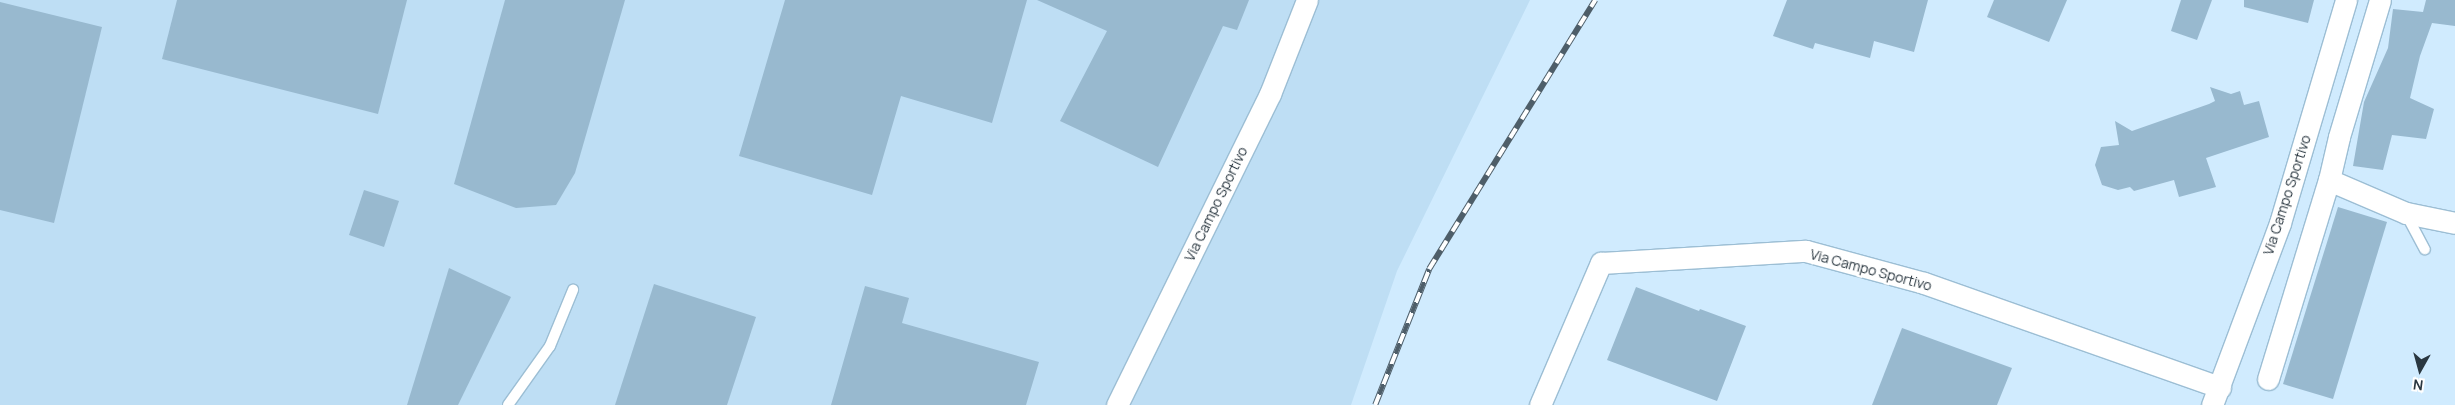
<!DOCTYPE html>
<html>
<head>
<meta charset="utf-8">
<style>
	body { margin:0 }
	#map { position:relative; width:2455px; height:405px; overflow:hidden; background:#d0ebfe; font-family:Manrope,sans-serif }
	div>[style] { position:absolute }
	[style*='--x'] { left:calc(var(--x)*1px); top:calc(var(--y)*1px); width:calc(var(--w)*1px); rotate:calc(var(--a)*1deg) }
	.built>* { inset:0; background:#bedef4 }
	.building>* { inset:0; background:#98b9cf }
	.roads { filter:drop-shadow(1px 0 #9cbed4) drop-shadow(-1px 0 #9cbed4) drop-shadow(0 1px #9cbed4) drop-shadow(0 -1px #9cbed4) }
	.service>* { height:10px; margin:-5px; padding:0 5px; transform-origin:5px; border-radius:5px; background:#fff }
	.minor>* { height:21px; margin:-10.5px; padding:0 10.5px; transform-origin:10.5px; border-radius:10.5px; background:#fff }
	.rail>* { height:5.5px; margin-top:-2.75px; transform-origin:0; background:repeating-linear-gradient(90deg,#fff 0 11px,#4e5e69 0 22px); box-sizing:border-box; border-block:1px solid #4e5e69 }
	span { translate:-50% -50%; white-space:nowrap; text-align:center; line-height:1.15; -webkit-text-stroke:4.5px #fff; paint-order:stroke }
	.street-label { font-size:14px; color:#2a3740 }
	.north { position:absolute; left:2395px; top:345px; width:50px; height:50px; -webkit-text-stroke:4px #fff; paint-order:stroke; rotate:187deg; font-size:14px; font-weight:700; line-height:20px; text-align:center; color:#2a3740 }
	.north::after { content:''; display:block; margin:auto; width:18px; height:22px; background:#2a3740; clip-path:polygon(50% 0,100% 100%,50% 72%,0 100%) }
</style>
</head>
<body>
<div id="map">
	<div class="built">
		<div style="clip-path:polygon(0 0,1530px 0,1397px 271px,1351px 405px,0 405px)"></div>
	</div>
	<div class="building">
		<div style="clip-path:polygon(177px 0,407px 0,378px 114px,162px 59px)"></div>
		<div style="clip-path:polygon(505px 0,625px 0,575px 173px,556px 205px,516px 208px,454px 184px)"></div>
		<div style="clip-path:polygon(785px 0,1027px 0,992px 123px,901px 96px,872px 195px,739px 156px)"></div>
		<div style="clip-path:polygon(1037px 0,1249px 0,1237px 30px,1223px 26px,1158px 167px,1060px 121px,1107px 31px)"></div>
		<div style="clip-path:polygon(1787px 0,1928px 0,1914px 52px,1874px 41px,1870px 58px,1815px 43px,1813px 49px,1773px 36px)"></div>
		<div style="clip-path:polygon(1994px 0,2067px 0,2049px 42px,1987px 17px)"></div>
		<div style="clip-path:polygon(2181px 0,2212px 0,2197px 40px,2171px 31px)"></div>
		<div style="clip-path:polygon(2244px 0,2314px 0,2308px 23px,2244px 7px)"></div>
		<div style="clip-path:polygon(2426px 0,2455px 0,2455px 26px,2432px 23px,2420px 56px,2410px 98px,2434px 109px,2426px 139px,2392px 135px,2383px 170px,2353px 166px,2364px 102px,2388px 48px,2393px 9px,2423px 12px)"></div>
		<div style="clip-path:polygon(0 2px,102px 27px,54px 223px,0 210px)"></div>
		<div style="clip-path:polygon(2210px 87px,2231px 94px,2240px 91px,2244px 105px,2259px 101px,2269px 137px,2206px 158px,2216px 187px,2179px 197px,2174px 180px,2134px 191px,2130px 187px,2118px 190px,2102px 185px,2095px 165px,2101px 147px,2119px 145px,2115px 121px,2132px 131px,2209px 104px,2215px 101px)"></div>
		<div style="clip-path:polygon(364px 190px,399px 201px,384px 247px,349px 235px)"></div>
		<div style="clip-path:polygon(2338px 207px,2387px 222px,2333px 399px,2283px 384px)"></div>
		<div style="clip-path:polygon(449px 268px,511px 297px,458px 405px,407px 405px)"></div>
		<div style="clip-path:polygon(654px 284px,756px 317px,727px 405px,615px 405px)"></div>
		<div style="clip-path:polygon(865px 286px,909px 298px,902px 323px,1039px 362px,1026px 405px,831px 405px)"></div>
		<div style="clip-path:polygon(1636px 287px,1699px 311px,1700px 309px,1746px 326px,1717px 401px,1607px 360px)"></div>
		<div style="clip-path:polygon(1902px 328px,2012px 368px,1997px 405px,1872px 405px)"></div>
	</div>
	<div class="roads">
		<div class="service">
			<div style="--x:2406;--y:214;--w:40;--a:62"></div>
			<div style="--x:508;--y:405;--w:72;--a:-54.6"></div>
			<div style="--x:550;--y:346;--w:61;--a:-67.7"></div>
		</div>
		<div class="minor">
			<div style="--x:2380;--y:0;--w:143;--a:106.7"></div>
			<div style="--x:2339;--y:137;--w:44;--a:103.1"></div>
			<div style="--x:2329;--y:180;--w:84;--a:23.2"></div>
			<div style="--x:2406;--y:213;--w:50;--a:11.5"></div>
			<div style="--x:2268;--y:379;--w:208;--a:-73"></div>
			<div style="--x:1117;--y:405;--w:347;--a:-63.8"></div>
			<div style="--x:1270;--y:94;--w:101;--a:-68.5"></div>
			<div style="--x:1540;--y:405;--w:155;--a:-66.8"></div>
			<div style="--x:1601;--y:263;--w:205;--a:-3.4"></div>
			<div style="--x:1806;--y:251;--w:122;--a:15.2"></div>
			<div style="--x:1924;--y:283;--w:314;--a:19.4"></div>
			<div style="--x:2212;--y:405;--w:194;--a:-69.5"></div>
			<div style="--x:2280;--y:223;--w:233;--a:-73.5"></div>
		</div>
	</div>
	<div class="rail">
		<div style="--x:1375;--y:405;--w:146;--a:-68.3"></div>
		<div style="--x:1429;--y:269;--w:316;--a:-58.3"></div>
	</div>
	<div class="street-label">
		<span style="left:2287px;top:195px;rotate:-72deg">Via Campo Sportivo</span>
		<span style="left:1216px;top:204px;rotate:-64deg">Via Campo Sportivo</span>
		<span style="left:1871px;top:270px;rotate:15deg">Via Campo Sportivo</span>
	</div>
	<div class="north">N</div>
</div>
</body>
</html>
